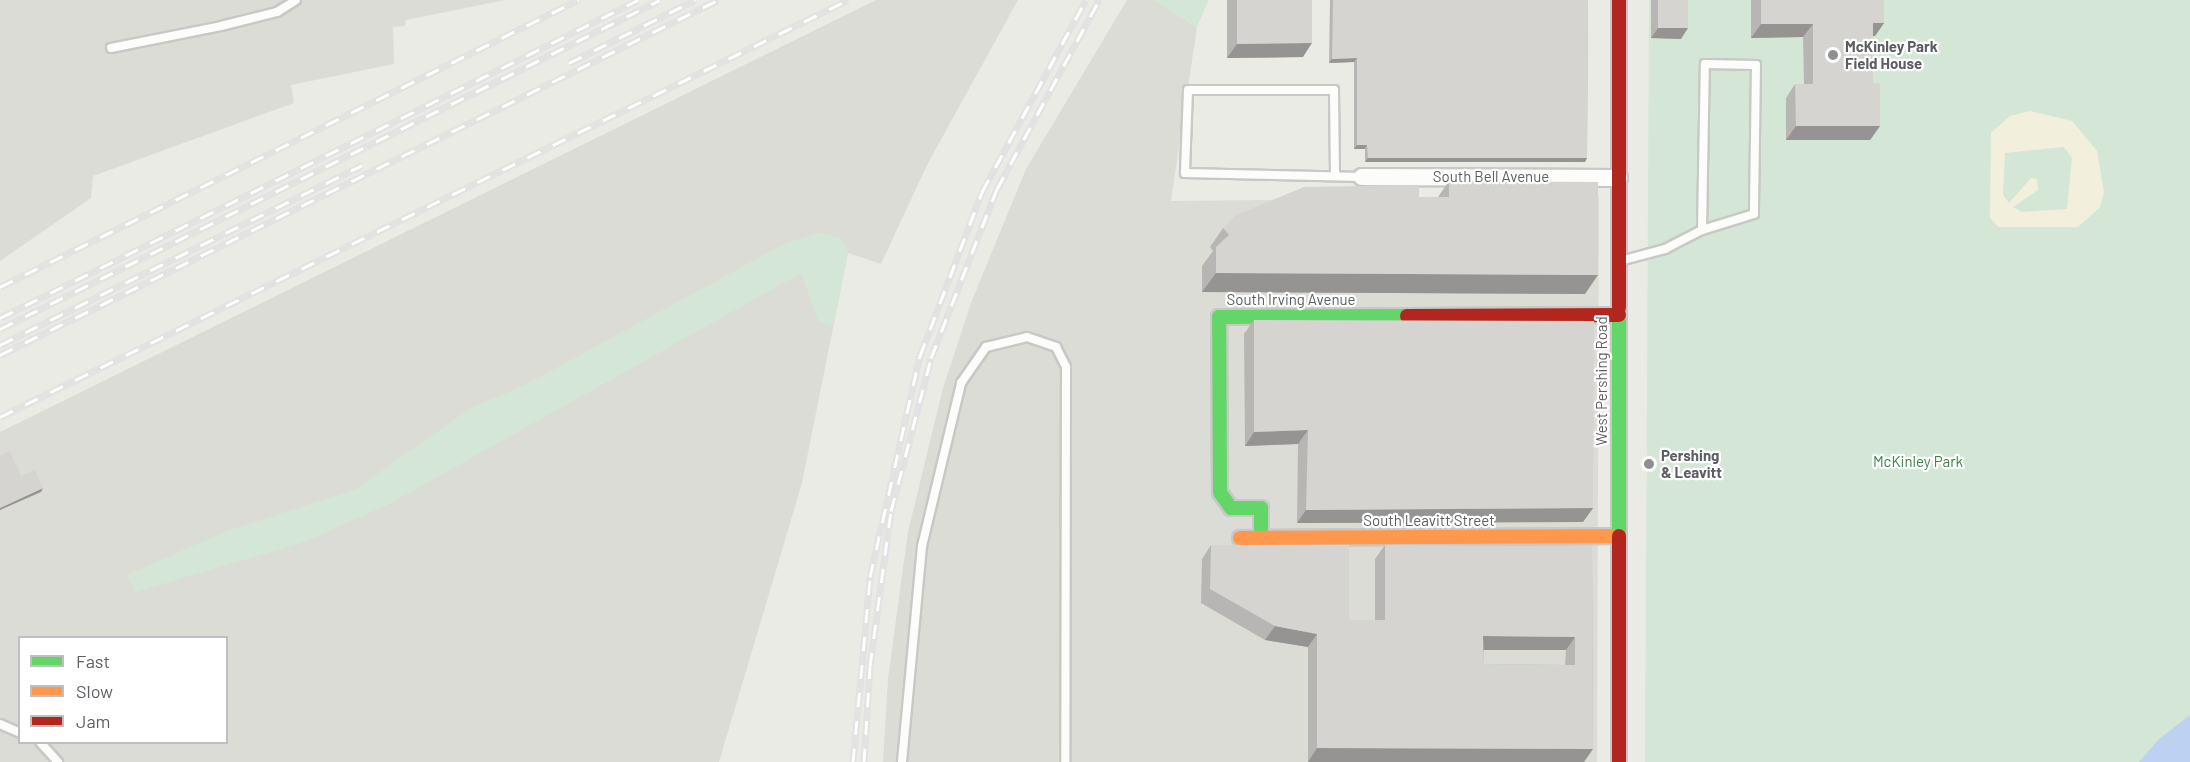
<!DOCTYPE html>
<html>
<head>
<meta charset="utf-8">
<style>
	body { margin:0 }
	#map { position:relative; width:2190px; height:762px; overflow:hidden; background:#ebebe6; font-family:Barlow,sans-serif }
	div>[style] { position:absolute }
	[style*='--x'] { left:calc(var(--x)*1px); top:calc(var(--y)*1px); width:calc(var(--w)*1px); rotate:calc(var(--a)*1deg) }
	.industrial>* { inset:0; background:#dcdcd7 }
	.green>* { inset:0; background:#d4e7d6 }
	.sand>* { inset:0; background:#f2f0dd }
	.water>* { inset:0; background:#bdd2f3 }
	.roads { filter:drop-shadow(2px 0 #c8c8c6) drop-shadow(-2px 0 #c8c8c6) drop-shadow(0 2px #c8c8c6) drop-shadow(0 -2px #c8c8c6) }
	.lane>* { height:8px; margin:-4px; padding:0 4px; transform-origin:4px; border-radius:4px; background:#fcfcfb }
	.street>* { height:16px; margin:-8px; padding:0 8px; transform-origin:8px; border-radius:8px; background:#fcfcfb }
	.fast>* { height:14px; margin:-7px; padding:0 7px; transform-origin:7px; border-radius:7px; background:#63d668 }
	.slow>* { height:14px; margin:-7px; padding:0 7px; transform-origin:7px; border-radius:7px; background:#ff974d }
	.jam>* { height:14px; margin:-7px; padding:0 7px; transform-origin:7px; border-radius:7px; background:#b3261e }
	.rail>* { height:7px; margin-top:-3.5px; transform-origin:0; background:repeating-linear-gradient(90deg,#fff 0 14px,#e2e2e2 0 28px); box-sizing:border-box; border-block:2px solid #e2e2e2 }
	.wall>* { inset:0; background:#b7b6b4 }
	.shaded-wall>* { inset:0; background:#959492 }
	.building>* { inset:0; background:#d5d4d1 }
	.dots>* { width:16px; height:16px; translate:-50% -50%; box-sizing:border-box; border:3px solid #fff; border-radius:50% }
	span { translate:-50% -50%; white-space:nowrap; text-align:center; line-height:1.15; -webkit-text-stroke:4.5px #fff; paint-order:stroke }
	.poi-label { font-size:15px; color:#5c5e63; font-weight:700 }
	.left { translate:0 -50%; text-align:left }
	.street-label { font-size:15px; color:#5c5e63 }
	.park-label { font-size:15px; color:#3c824b }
	.legend { position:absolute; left:18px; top:636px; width:210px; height:108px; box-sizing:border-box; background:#fff; border:2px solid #bebfc1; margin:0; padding:8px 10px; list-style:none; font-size:18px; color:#5c5e63 }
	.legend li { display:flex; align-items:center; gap:12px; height:30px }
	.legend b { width:30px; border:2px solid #bebfc1 }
</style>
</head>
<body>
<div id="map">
	<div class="industrial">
		<div style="clip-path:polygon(0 0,505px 0,406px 20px,405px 26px,393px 27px,394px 64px,291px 85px,294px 103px,93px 176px,91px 198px,0 261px)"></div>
		<div style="clip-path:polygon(evenodd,876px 0,1018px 0,927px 165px,881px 264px,848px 253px,802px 483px,719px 762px,0 762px,0 432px,876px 0,20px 638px,226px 638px,226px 742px,20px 742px,20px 638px)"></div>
		<div style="clip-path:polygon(1127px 0,1154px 0,1197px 27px,1171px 201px,1599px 197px,1597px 762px,883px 762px,888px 678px,908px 532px,943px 388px,971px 303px,1026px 169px)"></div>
	</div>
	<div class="green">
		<div style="clip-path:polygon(1154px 0,1209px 0,1197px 27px)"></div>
		<div style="clip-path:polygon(1649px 0,2190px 0,2190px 762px,1645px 762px)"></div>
		<div style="clip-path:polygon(819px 233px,840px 238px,848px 252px,833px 326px,819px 322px,801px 273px,387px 505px,304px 542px,135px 592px,127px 575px,225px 532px,356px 489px,471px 408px,523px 386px,784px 244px)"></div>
	</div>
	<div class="sand">
		<div style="clip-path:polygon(evenodd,2030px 111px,2072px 121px,2097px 151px,2104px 192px,2100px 207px,2078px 227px,1998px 227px,1990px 218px,1991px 133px,2010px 116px,2030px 111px,2064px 147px,2072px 158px,2067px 209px,2022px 212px,2013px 207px,2038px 190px,2037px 179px,2031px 178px,2009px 203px,2003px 195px,2005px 153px,2064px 147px)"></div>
	</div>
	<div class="water">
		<div style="clip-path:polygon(2190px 715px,2190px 762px,2139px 762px,2159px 739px)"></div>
	</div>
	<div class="roads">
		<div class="lane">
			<div style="--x:111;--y:48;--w:112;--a:-11.3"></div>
			<div style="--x:221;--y:26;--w:58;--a:-14"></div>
			<div style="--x:277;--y:12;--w:22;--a:-32"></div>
			<div style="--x:1335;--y:174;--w:84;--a:-90.7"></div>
			<div style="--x:1334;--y:90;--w:146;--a:180"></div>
			<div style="--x:1188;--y:90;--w:83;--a:92.1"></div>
			<div style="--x:1185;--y:173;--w:177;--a:1.3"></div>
			<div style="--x:1620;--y:261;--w:47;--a:-14.9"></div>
			<div style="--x:1665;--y:249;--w:42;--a:-27.2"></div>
			<div style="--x:1702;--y:230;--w:166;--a:-89"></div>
			<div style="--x:1705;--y:64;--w:51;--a:1.1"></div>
			<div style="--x:1756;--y:65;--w:149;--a:90.8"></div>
			<div style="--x:1754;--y:214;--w:54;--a:162.9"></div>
			<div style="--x:0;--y:724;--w:22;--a:24"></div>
			<div style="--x:40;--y:742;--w:27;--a:48"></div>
			<div style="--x:902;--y:762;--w:217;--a:-84.7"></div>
			<div style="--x:922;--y:546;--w:168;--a:-76.5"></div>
			<div style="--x:961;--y:383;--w:44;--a:-55.2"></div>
			<div style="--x:986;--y:347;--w:42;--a:-13.7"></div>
			<div style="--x:1027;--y:337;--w:31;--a:19"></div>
			<div style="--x:1056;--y:347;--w:22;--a:63"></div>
			<div style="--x:1066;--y:367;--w:395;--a:90.1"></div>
		</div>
		<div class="street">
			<div style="--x:1362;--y:177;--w:257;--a:0.2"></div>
		</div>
		<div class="fast">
			<div style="--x:1619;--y:307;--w:229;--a:90"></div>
			<div style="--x:1261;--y:538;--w:30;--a:-90"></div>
			<div style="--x:1261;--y:508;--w:30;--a:180"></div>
			<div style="--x:1231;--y:508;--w:19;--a:-125"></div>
			<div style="--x:1220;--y:492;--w:175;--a:-90.3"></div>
			<div style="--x:1219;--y:317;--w:188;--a:-0.3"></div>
		</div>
		<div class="slow">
			<div style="--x:1240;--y:538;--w:379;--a:-0.3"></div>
		</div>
		<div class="jam">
			<div style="--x:1619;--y:0;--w:307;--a:90"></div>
			<div style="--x:1407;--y:316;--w:212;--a:-0.3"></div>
			<div style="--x:1619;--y:536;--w:226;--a:90"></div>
		</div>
	</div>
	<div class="rail">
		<div style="--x:569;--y:63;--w:141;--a:-26.6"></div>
		<div style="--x:0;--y:287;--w:645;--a:-26.41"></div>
		<div style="--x:0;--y:318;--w:713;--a:-26.49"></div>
		<div style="--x:0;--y:329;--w:737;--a:-26.5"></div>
		<div style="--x:0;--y:345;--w:404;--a:-26.4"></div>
		<div style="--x:0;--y:355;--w:801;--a:-26.31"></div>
		<div style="--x:0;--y:417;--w:945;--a:-26.19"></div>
		<div style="--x:853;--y:762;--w:186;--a:-84.7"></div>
		<div style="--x:870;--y:577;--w:227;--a:-77.3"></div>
		<div style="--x:920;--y:356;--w:175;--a:-69.3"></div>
		<div style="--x:982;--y:192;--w:218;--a:-61.6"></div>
		<div style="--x:864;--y:762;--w:96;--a:-86.4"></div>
		<div style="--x:870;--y:666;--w:156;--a:-82.3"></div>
		<div style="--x:891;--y:511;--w:158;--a:-75.3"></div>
		<div style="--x:931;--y:358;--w:181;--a:-68.7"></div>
		<div style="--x:997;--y:189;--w:215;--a:-61.6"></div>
	</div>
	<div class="wall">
		<div style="clip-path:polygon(1227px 0,1312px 0,1303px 57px,1227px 58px)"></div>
		<div style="clip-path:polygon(1330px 0,1588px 0,1587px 158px,1585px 162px,1365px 162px,1365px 149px,1354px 149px,1354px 62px,1329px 63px)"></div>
		<div style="clip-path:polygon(1651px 0,1688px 0,1681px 39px,1651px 38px)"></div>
		<div style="clip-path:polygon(1751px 0,1884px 0,1884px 23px,1875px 36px,1873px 36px,1873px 83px,1880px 126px,1870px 140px,1786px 140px,1786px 98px,1795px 84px,1804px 84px,1803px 37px,1751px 38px)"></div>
		<div style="clip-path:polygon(1449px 181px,1585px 294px,1202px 292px,1202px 266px,1213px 251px,1210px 247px,1223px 228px,1419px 197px,1438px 197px)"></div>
		<div style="clip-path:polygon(1254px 320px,1593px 508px,1583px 522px,1297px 523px,1298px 444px,1245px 446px,1244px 334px)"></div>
		<div style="clip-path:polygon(evenodd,1211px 545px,1349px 620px,1375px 620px,1375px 559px,1385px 545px,1592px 546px,1593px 749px,1308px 762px,1308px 647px,1265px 640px,1201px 603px,1202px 559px,1211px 545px,1484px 650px,1566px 650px,1565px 665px,1484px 664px,1484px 650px)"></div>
	</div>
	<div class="shaded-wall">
		<div style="clip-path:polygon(1873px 23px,1884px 23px,1875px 36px,1864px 36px)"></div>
		<div style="clip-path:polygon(1761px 24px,1813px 24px,1803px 37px,1751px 38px)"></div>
		<div style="clip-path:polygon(1658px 28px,1688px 28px,1681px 39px,1651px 38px)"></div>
		<div style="clip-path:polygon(1312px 43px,1303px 57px,1227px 58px,1237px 44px)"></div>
		<div style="clip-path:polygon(1357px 58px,1354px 62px,1329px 63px,1332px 59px)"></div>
		<div style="clip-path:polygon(1796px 126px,1880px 126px,1870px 140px,1786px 140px)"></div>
		<div style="clip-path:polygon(1357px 145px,1367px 145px,1365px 149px,1354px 149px)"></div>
		<div style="clip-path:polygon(1368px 158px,1587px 158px,1585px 162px,1365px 162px)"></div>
		<div style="clip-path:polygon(1216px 273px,1598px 275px,1585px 294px,1202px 292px)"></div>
		<div style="clip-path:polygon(1308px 430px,1298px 444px,1245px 446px,1254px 432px)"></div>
		<div style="clip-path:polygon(43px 488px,41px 492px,0 510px,0 508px)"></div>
		<div style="clip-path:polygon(1593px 508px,1583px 522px,1297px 523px,1306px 510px)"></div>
		<div style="clip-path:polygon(1275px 626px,1317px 634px,1308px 647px,1265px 640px)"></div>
		<div style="clip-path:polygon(1483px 636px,1575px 637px,1566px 650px,1474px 650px)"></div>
		<div style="clip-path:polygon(1317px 748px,1593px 749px,1584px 762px,1308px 762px)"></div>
	</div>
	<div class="building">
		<div style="clip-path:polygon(1237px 0,1312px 0,1312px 43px,1237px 44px)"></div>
		<div style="clip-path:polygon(1333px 0,1588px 0,1587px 158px,1368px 158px,1367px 145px,1357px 145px,1357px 58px,1332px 59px)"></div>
		<div style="clip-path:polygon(1658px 0,1688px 0,1688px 28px,1658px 28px)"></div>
		<div style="clip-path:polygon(1761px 0,1884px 0,1884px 23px,1873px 23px,1873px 83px,1880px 83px,1880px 126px,1796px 126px,1795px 84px,1813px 84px,1813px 24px,1761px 24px)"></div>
		<div style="clip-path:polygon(1449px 181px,1598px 182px,1598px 275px,1216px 273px,1216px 247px,1229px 235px,1223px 228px,1236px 215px,1304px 187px,1419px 185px,1419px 197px,1449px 197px)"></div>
		<div style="clip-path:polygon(1254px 320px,1594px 321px,1593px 508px,1306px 510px,1308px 430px,1254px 432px)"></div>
		<div style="clip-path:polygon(10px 451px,21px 476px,35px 470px,43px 488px,0 508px,0 456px)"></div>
		<div style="clip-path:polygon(evenodd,1211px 545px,1349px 545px,1349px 620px,1385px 620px,1385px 545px,1592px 546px,1593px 749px,1317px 748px,1317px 634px,1275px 626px,1210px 589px,1211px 545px,1483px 636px,1575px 637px,1575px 665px,1484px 664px,1483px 636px)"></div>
	</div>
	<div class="dots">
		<div style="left:1833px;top:55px;background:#8e8f91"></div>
		<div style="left:1649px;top:464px;background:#8e8f91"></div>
	</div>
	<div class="poi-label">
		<span class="left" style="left:1845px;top:55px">McKinley Park<br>Field House</span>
		<span class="left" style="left:1661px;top:464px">Pershing<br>&amp; Leavitt</span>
	</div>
	<div class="street-label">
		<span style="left:1491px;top:177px">South Bell Avenue</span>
		<span style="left:1291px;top:300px">South Irving Avenue</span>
		<span style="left:1602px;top:381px;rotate:-90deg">West Pershing Road</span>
		<span style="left:1429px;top:521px">South Leavitt Street</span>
	</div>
	<div class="park-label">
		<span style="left:1918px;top:462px">McKinley Park</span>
	</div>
	<ul class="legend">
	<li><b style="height:8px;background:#63d668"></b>Fast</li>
	<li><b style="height:8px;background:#ff974d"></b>Slow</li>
	<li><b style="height:8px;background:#b3261e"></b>Jam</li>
	</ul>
</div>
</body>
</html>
